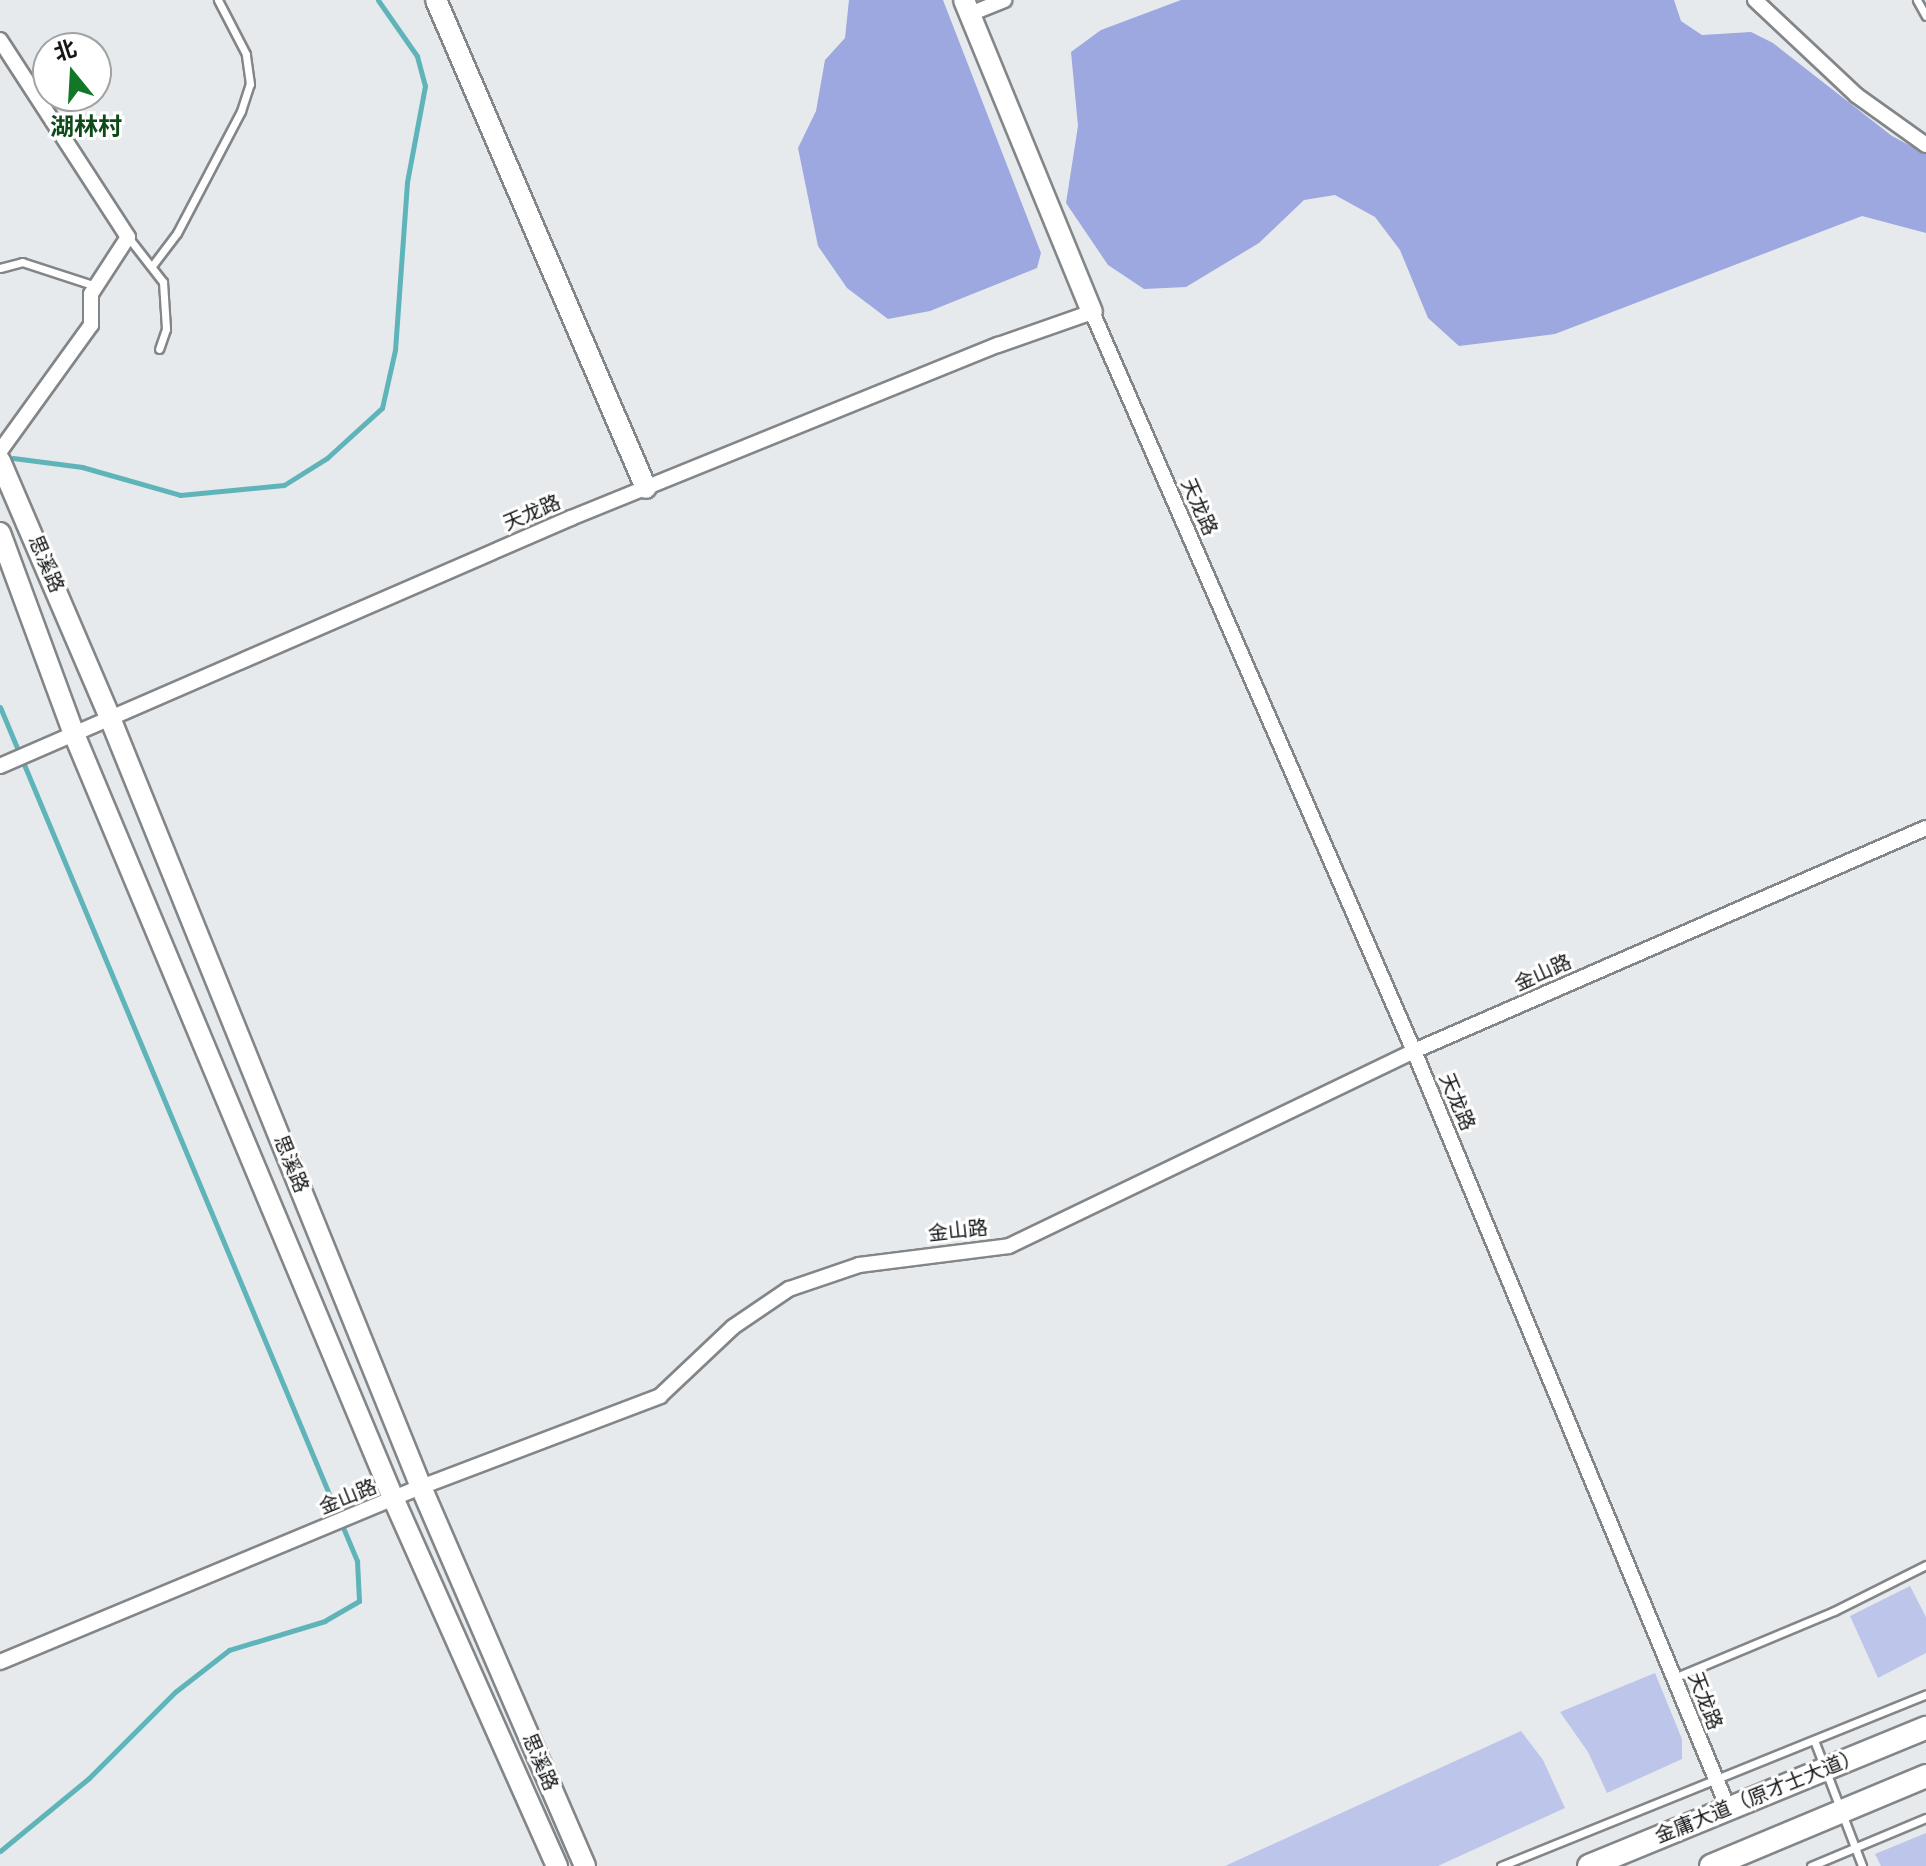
<!DOCTYPE html>
<html>
<head>
<meta charset="utf-8">
<style>
	body { margin:0 }
	#map { position:relative; width:1926px; height:1866px; overflow:hidden; background:#e7eaed; font-family:Roboto,"Noto Sans SC",sans-serif }
	div>[style] { position:absolute }
	[style*='--x'] { left:calc(var(--x)*1px); top:calc(var(--y)*1px); width:calc(var(--w)*1px); rotate:calc(var(--a)*1deg) }
	.green>* { inset:0; background:#bdc5eb }
	.forest>* { inset:0; background:#9da7e0 }
	.stream>* { height:5px; margin:-2.5px; padding:0 2.5px; transform-origin:2.5px; border-radius:2.5px; background:#5fb4ba }
	.roads { filter:drop-shadow(2px 0 #838688) drop-shadow(-2px 0 #838688) drop-shadow(0 2px #838688) drop-shadow(0 -2px #838688) }
	.lane>* { height:7px; margin:-3.5px; padding:0 3.5px; transform-origin:3.5px; border-radius:3.5px; background:#fff }
	.street>* { height:14px; margin:-7px; padding:0 7px; transform-origin:7px; border-radius:7px; background:#fff }
	.secondary>* { height:20px; margin:-10px; padding:0 10px; transform-origin:10px; border-radius:10px; background:#fff }
	.primary>* { height:22px; margin:-11px; padding:0 11px; transform-origin:11px; border-radius:11px; background:#fff }
	span { translate:-50% -50%; white-space:nowrap; text-align:center; line-height:1.15; -webkit-text-stroke:6px #fff; paint-order:stroke }
	.street-label { font-size:20px; color:#151617 }
	.quarter-label { font-size:24px; color:#0f4b1a; font-weight:700 }
	.north { position:absolute; left:32px; top:32px; width:80px; height:80px; box-sizing:border-box; background:#fff; border:2px solid #a1a2a2; border-radius:50%; rotate:342deg; font-size:22px; font-weight:700; line-height:32px; text-align:center; color:#151617 }
	.north::after { content:''; display:block; margin:auto; width:28px; height:36px; background:#137728; clip-path:polygon(50% 0,100% 100%,50% 72%,0 100%) }
</style>
</head>
<body>
<div id="map">
	<div class="green">
		<div style="clip-path:polygon(1910px 1586px,1926px 1617px,1926px 1653px,1878px 1678px,1850px 1616px)"></div>
		<div style="clip-path:polygon(1655px 1673px,1682px 1739px,1682px 1759px,1607px 1793px,1588px 1752px,1560px 1712px)"></div>
		<div style="clip-path:polygon(1521px 1731px,1543px 1760px,1565px 1808px,1438px 1866px,1225px 1866px)"></div>
		<div style="clip-path:polygon(1926px 1833px,1926px 1866px,1881px 1866px,1875px 1854px)"></div>
	</div>
	<div class="forest">
		<div style="clip-path:polygon(849px 0,943px 0,1041px 253px,1037px 268px,930px 311px,888px 319px,847px 288px,818px 246px,798px 148px,816px 111px,825px 60px,845px 38px)"></div>
		<div style="clip-path:polygon(1181px 0,1674px 0,1681px 21px,1702px 35px,1751px 32px,1773px 43px,1892px 136px,1926px 154px,1926px 233px,1862px 216px,1555px 334px,1459px 346px,1428px 318px,1400px 250px,1375px 217px,1335px 195px,1304px 200px,1259px 243px,1186px 287px,1144px 289px,1108px 265px,1066px 203px,1078px 126px,1071px 52px,1101px 30px)"></div>
	</div>
	<div class="stream">
		<div style="--x:13;--y:458;--w:70;--a:7.4"></div>
		<div style="--x:82;--y:467;--w:102;--a:15.9"></div>
		<div style="--x:180;--y:495;--w:104;--a:-5.5"></div>
		<div style="--x:284;--y:485;--w:51;--a:-32.1"></div>
		<div style="--x:327;--y:458;--w:74;--a:-42.3"></div>
		<div style="--x:382;--y:408;--w:59;--a:-77.4"></div>
		<div style="--x:395;--y:350;--w:168;--a:-85.9"></div>
		<div style="--x:407;--y:182;--w:98;--a:-79.4"></div>
		<div style="--x:425;--y:86;--w:31;--a:-105"></div>
		<div style="--x:417;--y:56;--w:68;--a:-124.9"></div>
		<div style="--x:0;--y:707;--w:926;--a:67.31"></div>
		<div style="--x:357;--y:1561;--w:40;--a:87.1"></div>
		<div style="--x:359;--y:1601;--w:39;--a:150"></div>
		<div style="--x:325;--y:1621;--w:100;--a:163.2"></div>
		<div style="--x:229;--y:1650;--w:68;--a:142.1"></div>
		<div style="--x:175;--y:1692;--w:122;--a:135"></div>
		<div style="--x:89;--y:1778;--w:115;--a:140.6"></div>
	</div>
	<div class="roads">
		<div class="lane">
			<div style="--x:1917;--y:0;--w:18;--a:61"></div>
			<div style="--x:128;--y:237;--w:57;--a:52.1"></div>
			<div style="--x:163;--y:282;--w:47;--a:86.3"></div>
			<div style="--x:166;--y:329;--w:21;--a:109"></div>
			<div style="--x:152;--y:266;--w:41;--a:-52.9"></div>
			<div style="--x:177;--y:233;--w:138;--a:-62.3"></div>
			<div style="--x:241;--y:111;--w:28;--a:-72"></div>
			<div style="--x:250;--y:84;--w:30;--a:-98"></div>
			<div style="--x:246;--y:54;--w:61;--a:-117.4"></div>
			<div style="--x:0;--y:268;--w:23;--a:-15"></div>
			<div style="--x:22;--y:262;--w:78;--a:18"></div>
			<div style="--x:1674;--y:1678;--w:173;--a:-22.7"></div>
			<div style="--x:1834;--y:1611;--w:103;--a:-26.6"></div>
			<div style="--x:1814;--y:1740;--w:135;--a:69.1"></div>
			<div style="--x:1501;--y:1866;--w:458;--a:-22"></div>
			<div style="--x:1811;--y:1866;--w:125;--a:-22.7"></div>
		</div>
		<div class="street">
			<div style="--x:1755;--y:0;--w:139;--a:43.2"></div>
			<div style="--x:1856;--y:95;--w:86;--a:35.5"></div>
			<div style="--x:970;--y:14;--w:37;--a:-22"></div>
			<div style="--x:0;--y:40;--w:235;--a:57"></div>
			<div style="--x:128;--y:237;--w:68;--a:123"></div>
			<div style="--x:91;--y:294;--w:31;--a:90"></div>
			<div style="--x:91;--y:325;--w:155;--a:125.8"></div>
			<div style="--x:0;--y:766;--w:623;--a:-23.48"></div>
			<div style="--x:571;--y:518;--w:461;--a:-22.1"></div>
			<div style="--x:998;--y:345;--w:100;--a:-19.3"></div>
			<div style="--x:1092;--y:312;--w:806;--a:66.46"></div>
			<div style="--x:1414;--y:1051;--w:820;--a:67.47"></div>
			<div style="--x:0;--y:1662;--w:456;--a:-22.6"></div>
			<div style="--x:421;--y:1487;--w:256;--a:-20.8"></div>
			<div style="--x:660;--y:1396;--w:100;--a:-43.4"></div>
			<div style="--x:733;--y:1327;--w:68;--a:-34.2"></div>
			<div style="--x:789;--y:1289;--w:74;--a:-18.9"></div>
			<div style="--x:859;--y:1265;--w:151;--a:-7.2"></div>
			<div style="--x:1009;--y:1246;--w:449;--a:-25.7"></div>
			<div style="--x:1414;--y:1051;--w:558;--a:-23.54"></div>
		</div>
		<div class="secondary">
			<div style="--x:436;--y:0;--w:531;--a:66.72"></div>
			<div style="--x:964;--y:0;--w:337;--a:67.7"></div>
			<div style="--x:0;--y:461;--w:280;--a:66.8"></div>
			<div style="--x:110;--y:718;--w:830;--a:67.98"></div>
			<div style="--x:421;--y:1487;--w:413;--a:66.6"></div>
			<div style="--x:0;--y:533;--w:214;--a:69.8"></div>
			<div style="--x:74;--y:734;--w:830;--a:67.33"></div>
			<div style="--x:394;--y:1500;--w:401;--a:66"></div>
		</div>
		<div class="primary">
			<div style="--x:1589;--y:1866;--w:364;--a:-22.3"></div>
			<div style="--x:1711;--y:1866;--w:233;--a:-22.7"></div>
		</div>
	</div>
	<div class="street-label">
		<span style="left:1199px;top:507px;rotate:66deg">天龙路</span>
		<span style="left:532px;top:513px;rotate:-23deg">天龙路</span>
		<span style="left:46px;top:564px;rotate:67deg">思溪路</span>
		<span style="left:1543px;top:973px;rotate:-24deg">金山路</span>
		<span style="left:1457px;top:1102px;rotate:67deg">天龙路</span>
		<span style="left:291px;top:1164px;rotate:68deg">思溪路</span>
		<span style="left:958px;top:1231px;rotate:-6deg">金山路</span>
		<span style="left:348px;top:1497px;rotate:-22deg">金山路</span>
		<span style="left:1705px;top:1701px;rotate:69deg">天龙路</span>
		<span style="left:540px;top:1762px;rotate:67deg">思溪路</span>
		<span style="left:1758px;top:1796px;rotate:-22deg">金庸大道（原才士大道）</span>
	</div>
	<div class="quarter-label">
		<span style="left:86px;top:128px">湖林村</span>
	</div>
	<div class="north">北</div>
</div>
</body>
</html>
